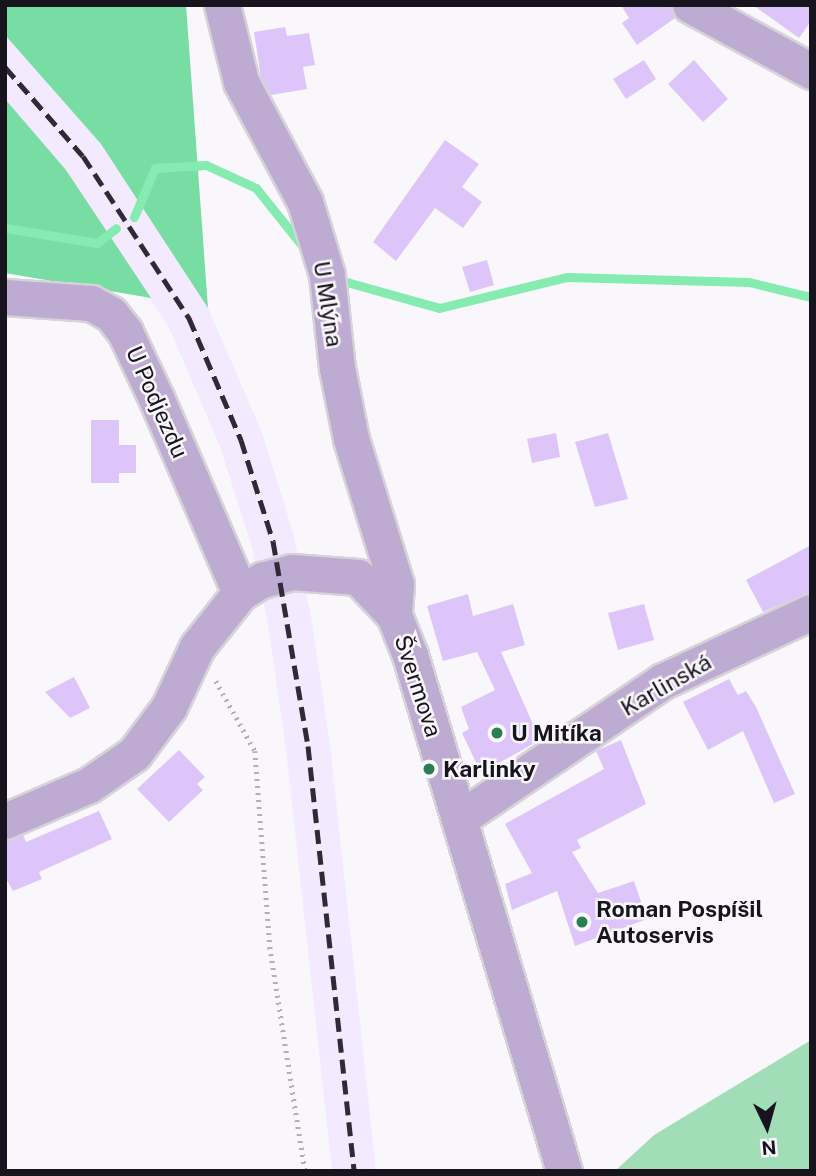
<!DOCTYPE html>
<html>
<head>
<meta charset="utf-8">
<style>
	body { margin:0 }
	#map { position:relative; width:816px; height:1176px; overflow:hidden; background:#f9f7fc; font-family:"Public Sans",sans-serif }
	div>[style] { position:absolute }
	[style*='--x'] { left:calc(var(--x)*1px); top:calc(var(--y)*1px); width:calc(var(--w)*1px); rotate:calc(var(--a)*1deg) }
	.built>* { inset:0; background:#f3eaff }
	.green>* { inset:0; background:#a1deb8 }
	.forest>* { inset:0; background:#78dda3 }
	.stream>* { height:9px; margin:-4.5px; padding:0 4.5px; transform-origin:4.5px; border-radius:4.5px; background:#85ebb0 }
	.building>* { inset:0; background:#ddc5f9 }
	.path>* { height:4.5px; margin-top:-2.25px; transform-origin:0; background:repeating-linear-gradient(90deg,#b2afb6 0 2px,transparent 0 7px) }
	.roads { filter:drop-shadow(2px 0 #d5d3d8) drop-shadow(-2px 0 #d5d3d8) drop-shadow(0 2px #d5d3d8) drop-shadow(0 -2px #d5d3d8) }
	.minor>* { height:35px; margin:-17.5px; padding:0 17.5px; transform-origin:17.5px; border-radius:17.5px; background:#bdabd2 }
	.rail>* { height:5px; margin-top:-2.5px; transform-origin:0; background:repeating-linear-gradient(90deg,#2f2b35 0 14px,transparent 0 21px) }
	.dots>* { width:19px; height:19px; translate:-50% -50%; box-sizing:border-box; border:4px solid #f9f7fc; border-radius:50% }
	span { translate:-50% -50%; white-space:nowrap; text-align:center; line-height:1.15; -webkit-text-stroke:5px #f9f7fc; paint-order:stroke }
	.street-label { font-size:23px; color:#18141e }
	.poi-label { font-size:23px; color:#18141e; font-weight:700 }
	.left { translate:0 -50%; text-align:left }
	.frame { position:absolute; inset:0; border:7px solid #18141e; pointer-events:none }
	.north { position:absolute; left:732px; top:1092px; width:70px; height:70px; -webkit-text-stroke:5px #f9f7fc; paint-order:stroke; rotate:175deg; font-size:19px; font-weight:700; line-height:28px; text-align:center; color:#18141e }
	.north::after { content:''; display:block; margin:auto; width:24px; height:32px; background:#18141e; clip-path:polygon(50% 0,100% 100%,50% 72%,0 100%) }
</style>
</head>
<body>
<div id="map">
	<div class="built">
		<div style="clip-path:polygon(5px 35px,101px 144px,154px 221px,208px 308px,262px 432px,294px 536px,311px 616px,330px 744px,376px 1171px,332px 1171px,286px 749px,268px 624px,252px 547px,220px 447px,169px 328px,66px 170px,5px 99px)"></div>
	</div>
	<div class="green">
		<div style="clip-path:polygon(811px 1040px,811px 1171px,615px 1171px,654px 1135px)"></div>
	</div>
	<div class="forest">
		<div style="clip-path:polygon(5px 5px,186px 5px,208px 308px,101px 144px,5px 35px)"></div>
		<div style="clip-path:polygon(5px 99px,66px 170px,151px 298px,5px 273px)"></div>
	</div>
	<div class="stream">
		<div style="--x:134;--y:217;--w:53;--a:-66.8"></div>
		<div style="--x:155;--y:168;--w:51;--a:-3.4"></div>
		<div style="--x:206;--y:165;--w:55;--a:24.7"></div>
		<div style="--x:256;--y:188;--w:77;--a:51.3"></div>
		<div style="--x:5;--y:228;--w:93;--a:9.3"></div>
		<div style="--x:97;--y:243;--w:24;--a:-38"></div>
		<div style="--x:336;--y:279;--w:107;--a:15.7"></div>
		<div style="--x:439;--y:308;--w:132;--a:-13.6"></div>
		<div style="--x:567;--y:277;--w:182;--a:1.6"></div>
		<div style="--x:749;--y:282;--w:64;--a:13.6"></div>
	</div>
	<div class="building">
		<div style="clip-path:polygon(621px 5px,670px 5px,675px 18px,637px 45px,622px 23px,629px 18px)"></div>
		<div style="clip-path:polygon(753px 5px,811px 5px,811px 21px,799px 38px)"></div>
		<div style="clip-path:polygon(285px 27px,287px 36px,309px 33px,315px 65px,303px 67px,307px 89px,271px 95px,261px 78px,254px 32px)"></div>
		<div style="clip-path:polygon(644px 60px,656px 79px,626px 99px,613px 79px)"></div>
		<div style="clip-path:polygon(694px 60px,728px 99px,703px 122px,668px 84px)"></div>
		<div style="clip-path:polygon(445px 140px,479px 164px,462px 187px,482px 202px,463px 228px,435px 208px,396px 261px,373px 242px)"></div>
		<div style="clip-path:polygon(487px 260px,494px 285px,470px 292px,462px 267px)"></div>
		<div style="clip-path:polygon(91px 420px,119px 420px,119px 445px,136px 445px,136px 473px,119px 473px,119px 483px,91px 483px)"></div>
		<div style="clip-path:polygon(556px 433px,560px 457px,532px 463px,527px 439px)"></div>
		<div style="clip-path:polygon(608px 433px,628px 499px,595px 507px,575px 442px)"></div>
		<div style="clip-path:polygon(811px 545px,811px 592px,763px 612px,746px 580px)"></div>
		<div style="clip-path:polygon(468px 594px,473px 616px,513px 604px,525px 645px,501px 652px,540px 740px,481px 773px,462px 733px,469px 729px,461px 707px,495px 690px,477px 652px,443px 661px,427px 606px)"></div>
		<div style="clip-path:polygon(644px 604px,654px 640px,618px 650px,608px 613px)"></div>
		<div style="clip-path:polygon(74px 677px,90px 708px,70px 718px,45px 692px)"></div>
		<div style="clip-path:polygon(729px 679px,738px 695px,746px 691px,756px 707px,795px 794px,774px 803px,743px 731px,708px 750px,683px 702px)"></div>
		<div style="clip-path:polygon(621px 740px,646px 804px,577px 840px,581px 848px,572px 852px,598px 893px,634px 881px,647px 919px,575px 946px,557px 891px,512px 910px,505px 884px,532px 873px,505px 824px,604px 769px,596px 751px)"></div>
		<div style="clip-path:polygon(179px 750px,205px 777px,197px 784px,203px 790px,169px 822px,137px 789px)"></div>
		<div style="clip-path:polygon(99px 811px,112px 839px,39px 872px,42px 879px,13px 891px,5px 877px,5px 841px,23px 835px,26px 842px)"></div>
	</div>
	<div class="path">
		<div style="--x:216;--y:681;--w:80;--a:60.9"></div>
		<div style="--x:255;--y:751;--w:197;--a:85.6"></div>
		<div style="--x:270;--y:947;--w:227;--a:81.1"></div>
	</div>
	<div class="roads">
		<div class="minor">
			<div style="--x:222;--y:5;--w:79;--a:76.1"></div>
			<div style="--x:241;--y:82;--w:136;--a:61.9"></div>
			<div style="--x:305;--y:202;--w:76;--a:73.2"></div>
			<div style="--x:327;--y:275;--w:94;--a:83.9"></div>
			<div style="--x:337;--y:368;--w:72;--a:78.8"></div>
			<div style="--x:351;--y:439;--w:152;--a:72.8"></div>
			<div style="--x:396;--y:584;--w:31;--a:94"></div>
			<div style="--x:690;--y:5;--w:138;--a:28.6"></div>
			<div style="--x:5;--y:297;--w:86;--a:4"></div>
			<div style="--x:91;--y:303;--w:23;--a:29"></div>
			<div style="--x:111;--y:314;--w:23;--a:52"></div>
			<div style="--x:125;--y:332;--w:75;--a:64.8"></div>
			<div style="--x:157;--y:400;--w:210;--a:66.7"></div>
			<div style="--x:459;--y:819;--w:246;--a:-34.1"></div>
			<div style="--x:663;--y:681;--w:163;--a:-25"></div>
			<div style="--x:5;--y:821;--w:91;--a:-23.2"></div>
			<div style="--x:89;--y:785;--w:55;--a:-34.6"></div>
			<div style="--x:134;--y:754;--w:59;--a:-53.3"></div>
			<div style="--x:169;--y:707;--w:66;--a:-65"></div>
			<div style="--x:197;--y:647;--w:69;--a:-51.5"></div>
			<div style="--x:240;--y:593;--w:26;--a:-31"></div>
			<div style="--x:262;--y:580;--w:31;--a:-15"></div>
			<div style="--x:292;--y:572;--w:66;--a:4.3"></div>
			<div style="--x:358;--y:577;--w:52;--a:46.5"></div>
			<div style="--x:394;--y:615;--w:43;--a:68.2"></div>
			<div style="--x:410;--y:655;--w:538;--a:73.38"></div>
		</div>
	</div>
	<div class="rail">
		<div style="--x:5;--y:67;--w:118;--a:48.8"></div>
		<div style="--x:83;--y:156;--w:194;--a:56.8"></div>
		<div style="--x:189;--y:318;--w:133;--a:66.9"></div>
		<div style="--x:241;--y:440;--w:106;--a:72.4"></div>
		<div style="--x:273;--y:541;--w:208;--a:80.3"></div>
		<div style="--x:308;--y:746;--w:427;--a:83.8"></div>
	</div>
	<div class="dots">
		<div style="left:497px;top:733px;background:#297f53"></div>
		<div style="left:429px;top:769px;background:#297f53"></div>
		<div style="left:582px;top:922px;background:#297f53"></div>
	</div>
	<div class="street-label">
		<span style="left:328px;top:304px;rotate:81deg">U Mlýna</span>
		<span style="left:157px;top:402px;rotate:66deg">U Podjezdu</span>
		<span style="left:666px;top:685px;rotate:-30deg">Karlinská</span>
		<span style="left:418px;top:686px;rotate:72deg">Švermova</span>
	</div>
	<div class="poi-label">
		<span class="left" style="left:511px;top:733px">U Mitíka</span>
		<span class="left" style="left:443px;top:769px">Karlinky</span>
		<span class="left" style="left:596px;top:922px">Roman Pospíšil<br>Autoservis</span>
	</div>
	<div class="frame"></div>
	<div class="north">N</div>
</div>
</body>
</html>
